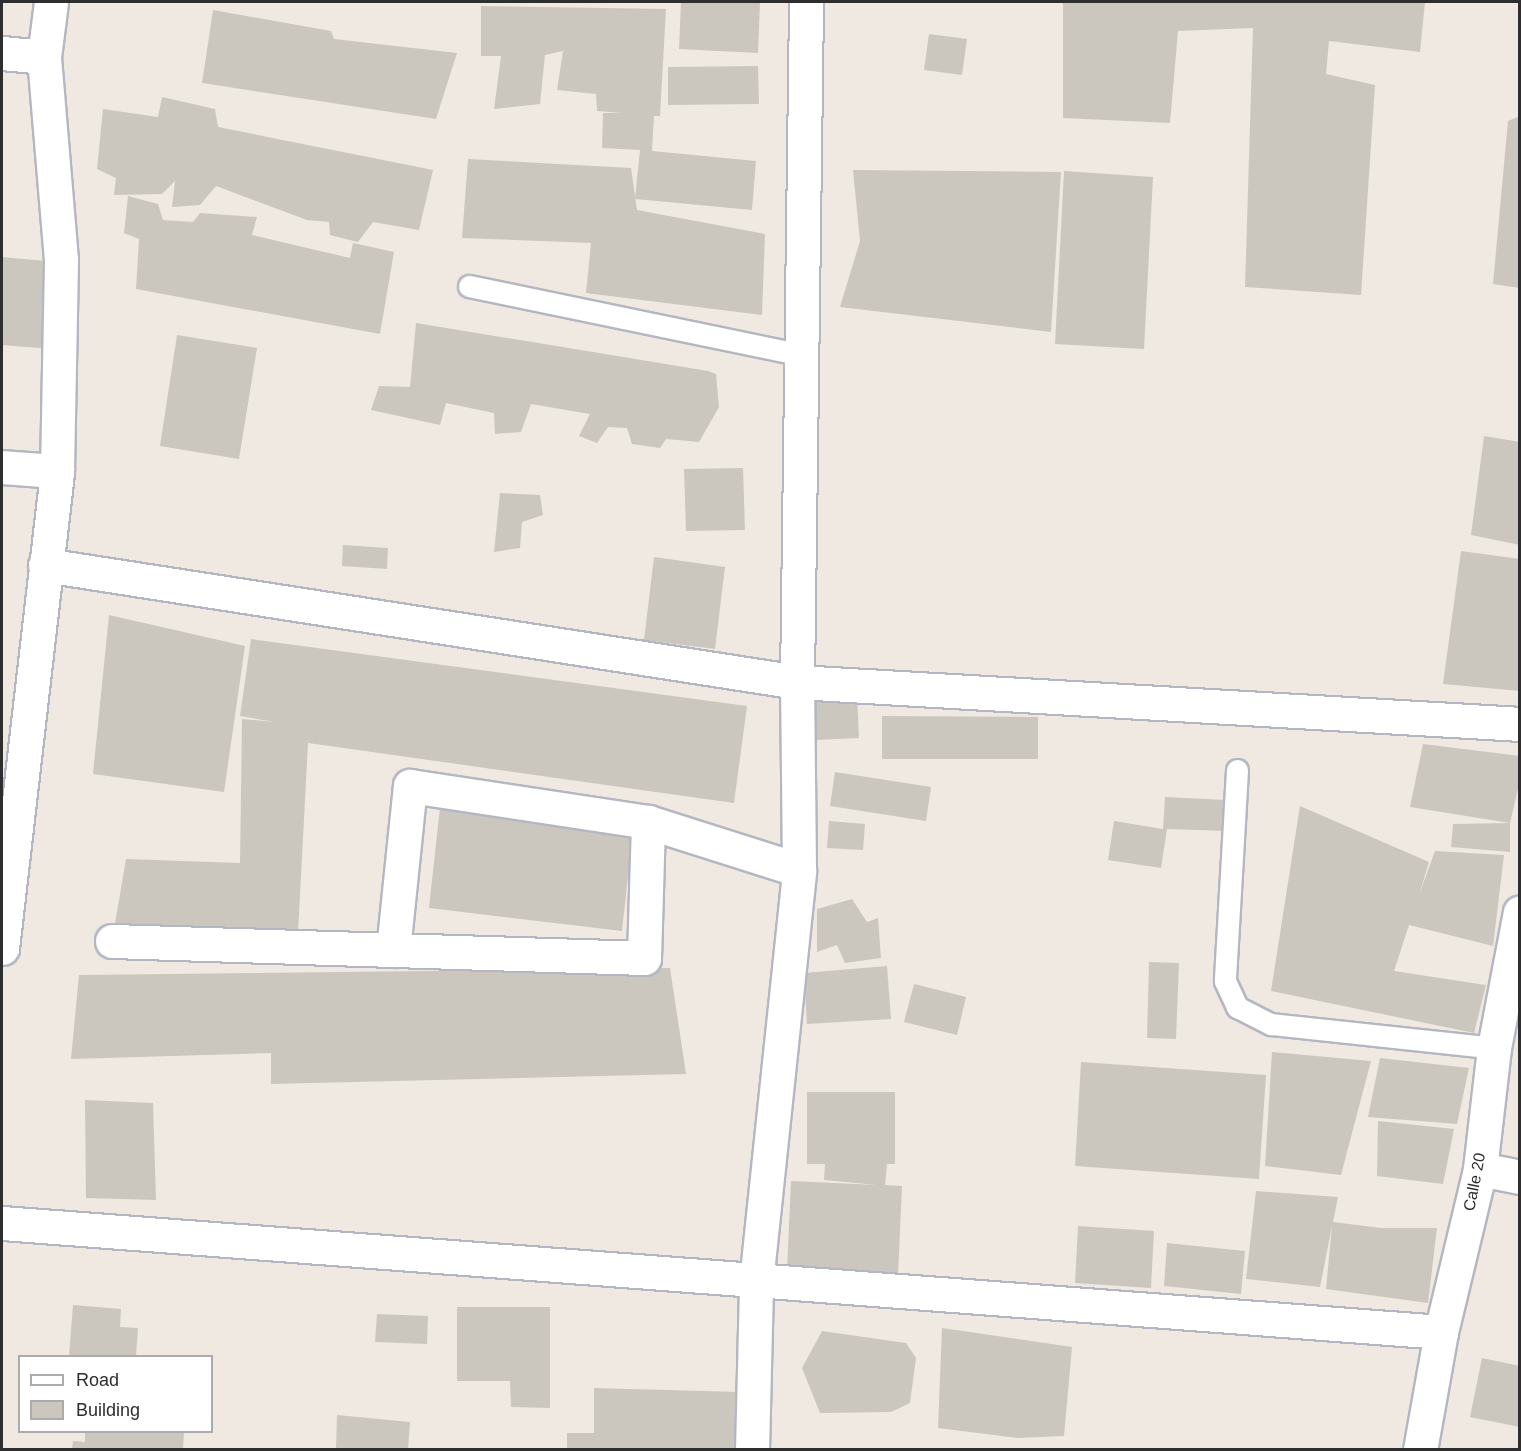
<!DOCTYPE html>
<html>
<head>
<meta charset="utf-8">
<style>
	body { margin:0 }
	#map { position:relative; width:1521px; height:1451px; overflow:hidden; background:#efe9e1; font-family:Arial,sans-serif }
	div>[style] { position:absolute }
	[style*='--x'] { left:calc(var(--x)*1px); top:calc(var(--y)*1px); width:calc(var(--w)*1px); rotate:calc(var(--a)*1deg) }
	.building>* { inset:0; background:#cbc7bf }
	.roads { filter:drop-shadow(2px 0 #b4b7c1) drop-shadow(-2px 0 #b4b7c1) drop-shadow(0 2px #b4b7c1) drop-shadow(0 -2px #b4b7c1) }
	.lane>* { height:21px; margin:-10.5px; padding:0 10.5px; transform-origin:10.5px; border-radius:10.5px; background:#fff }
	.street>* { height:33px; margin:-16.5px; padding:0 16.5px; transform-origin:16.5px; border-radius:16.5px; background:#fff }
	.secondary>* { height:33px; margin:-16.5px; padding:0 16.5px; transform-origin:16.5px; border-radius:16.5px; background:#fff }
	span { translate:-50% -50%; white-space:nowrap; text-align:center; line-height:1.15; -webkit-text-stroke:6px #fff; paint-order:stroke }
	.street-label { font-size:16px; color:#2e2e2e }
	.frame { position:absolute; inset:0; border:3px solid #2e2e2e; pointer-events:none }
	.legend { position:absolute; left:18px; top:1355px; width:195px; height:78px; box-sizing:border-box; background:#fff; border:2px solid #ababab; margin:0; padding:8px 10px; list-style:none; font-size:18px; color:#2e2e2e }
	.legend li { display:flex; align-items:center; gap:12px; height:30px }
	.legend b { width:30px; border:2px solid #ababab }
</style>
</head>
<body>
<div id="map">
	<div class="building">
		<div style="clip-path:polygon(681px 2px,760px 2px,758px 53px,679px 49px)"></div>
		<div style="clip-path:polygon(1063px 2px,1425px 2px,1420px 52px,1329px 41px,1326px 74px,1375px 85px,1361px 295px,1245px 287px,1253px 28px,1178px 31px,1170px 123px,1063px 118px)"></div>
		<div style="clip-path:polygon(481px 6px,666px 9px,660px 116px,654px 116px,652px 151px,756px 161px,752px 210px,635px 199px,640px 150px,602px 148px,603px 113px,622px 113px,597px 111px,596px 94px,557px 90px,563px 51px,545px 55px,540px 104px,494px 109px,501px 56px,481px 56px)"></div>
		<div style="clip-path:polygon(213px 10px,331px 31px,334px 39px,457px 53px,436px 119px,202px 83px)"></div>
		<div style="clip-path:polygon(929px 34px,967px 39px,962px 75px,924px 70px)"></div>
		<div style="clip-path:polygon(758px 66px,759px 104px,668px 105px,668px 67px)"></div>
		<div style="clip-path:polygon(162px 97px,215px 109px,218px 127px,433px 170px,419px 230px,373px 222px,358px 242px,330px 235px,329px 222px,307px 220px,216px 186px,200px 205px,172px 207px,175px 181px,162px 194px,114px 195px,116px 178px,97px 169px,103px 109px,158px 117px)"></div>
		<div style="clip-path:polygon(1520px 116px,1520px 288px,1493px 284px,1508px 121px)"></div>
		<div style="clip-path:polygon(468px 159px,631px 168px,637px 210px,765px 234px,762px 315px,586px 293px,591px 243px,462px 238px)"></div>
		<div style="clip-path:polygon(853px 170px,1061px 172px,1051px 332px,840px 307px,860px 241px)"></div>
		<div style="clip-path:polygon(1064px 171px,1153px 177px,1144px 349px,1055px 344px)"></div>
		<div style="clip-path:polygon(128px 196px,158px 204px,163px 220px,193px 222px,200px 213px,257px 217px,252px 235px,350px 258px,353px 243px,394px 252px,380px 334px,136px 289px,139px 239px,124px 233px)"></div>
		<div style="clip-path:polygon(2px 257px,57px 262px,52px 349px,2px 345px)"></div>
		<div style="clip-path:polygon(416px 323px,708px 371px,716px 374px,719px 407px,699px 442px,666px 439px,660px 448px,632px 444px,627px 428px,608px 427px,597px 443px,579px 436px,590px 414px,531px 404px,521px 432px,495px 434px,494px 413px,446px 403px,440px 425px,371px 410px,379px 386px,410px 387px)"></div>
		<div style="clip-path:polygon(177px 335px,257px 348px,239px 459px,160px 446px)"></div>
		<div style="clip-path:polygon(1484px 436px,1520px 442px,1520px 545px,1471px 535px)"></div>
		<div style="clip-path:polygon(743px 468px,745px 530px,686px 531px,684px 469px)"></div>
		<div style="clip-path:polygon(500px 493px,540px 495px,543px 515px,522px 522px,520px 548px,494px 552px)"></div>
		<div style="clip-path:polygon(343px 545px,388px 548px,387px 569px,342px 566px)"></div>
		<div style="clip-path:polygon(1461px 551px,1520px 559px,1520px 691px,1443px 684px)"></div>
		<div style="clip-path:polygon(654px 557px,725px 567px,715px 649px,644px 640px)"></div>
		<div style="clip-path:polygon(109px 615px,245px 646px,224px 792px,93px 774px)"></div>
		<div style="clip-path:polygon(251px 639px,747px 706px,734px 803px,308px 743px,297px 952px,112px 941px,126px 859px,240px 863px,242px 719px,275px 722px,240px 716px)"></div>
		<div style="clip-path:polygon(857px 696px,859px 738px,816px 740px,814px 698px)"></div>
		<div style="clip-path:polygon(882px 716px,1038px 717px,1038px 759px,882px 759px)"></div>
		<div style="clip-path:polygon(1423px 744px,1520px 756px,1520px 780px,1510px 823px,1410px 807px)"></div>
		<div style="clip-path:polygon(835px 772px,931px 787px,926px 821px,830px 806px)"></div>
		<div style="clip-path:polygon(1165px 797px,1226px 800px,1225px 831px,1167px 829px,1161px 868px,1108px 860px,1114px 821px,1163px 829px)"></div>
		<div style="clip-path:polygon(441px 798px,634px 821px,622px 931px,429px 908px)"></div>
		<div style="clip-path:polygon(1300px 806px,1429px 862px,1419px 895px,1435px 851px,1504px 855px,1493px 946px,1409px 925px,1394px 971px,1486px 985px,1474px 1033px,1271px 991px)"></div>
		<div style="clip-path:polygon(829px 821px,865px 824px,863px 850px,827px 848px)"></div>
		<div style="clip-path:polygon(1510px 823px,1510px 852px,1451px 847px,1453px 824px)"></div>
		<div style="clip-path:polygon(852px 899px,867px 922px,878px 918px,881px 958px,845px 963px,837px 945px,817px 952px,817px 909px)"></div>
		<div style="clip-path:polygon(1149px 962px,1179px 963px,1176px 1039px,1147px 1038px)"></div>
		<div style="clip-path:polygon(887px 966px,891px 1019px,807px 1024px,804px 973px)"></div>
		<div style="clip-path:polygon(670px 968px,686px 1074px,271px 1084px,271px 1053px,71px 1059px,79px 975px)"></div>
		<div style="clip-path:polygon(914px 984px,966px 997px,957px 1035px,904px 1022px)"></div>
		<div style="clip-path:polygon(1272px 1052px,1371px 1061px,1341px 1175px,1265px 1166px)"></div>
		<div style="clip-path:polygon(1380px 1058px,1469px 1068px,1457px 1124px,1368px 1117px)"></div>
		<div style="clip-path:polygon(1081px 1062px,1266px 1075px,1259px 1179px,1075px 1166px)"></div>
		<div style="clip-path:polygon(807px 1092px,895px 1092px,895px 1164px,887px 1164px,885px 1185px,902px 1186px,898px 1276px,787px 1270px,791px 1181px,877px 1185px,824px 1180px,825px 1164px,807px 1164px)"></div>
		<div style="clip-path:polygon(85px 1100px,153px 1103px,156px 1200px,86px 1198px)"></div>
		<div style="clip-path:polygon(1378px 1121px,1454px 1129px,1443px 1184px,1377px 1176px)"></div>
		<div style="clip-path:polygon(1256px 1191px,1338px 1197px,1333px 1222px,1381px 1228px,1437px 1228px,1428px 1303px,1326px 1289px,1332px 1226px,1320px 1287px,1246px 1279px)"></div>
		<div style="clip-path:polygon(1078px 1226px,1154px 1231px,1151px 1288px,1075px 1283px)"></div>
		<div style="clip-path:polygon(1167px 1243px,1245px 1251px,1241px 1294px,1164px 1286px)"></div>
		<div style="clip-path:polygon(73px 1305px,121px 1309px,120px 1327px,138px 1328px,136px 1356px,69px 1356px)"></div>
		<div style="clip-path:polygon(457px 1307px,550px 1307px,550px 1408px,511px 1407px,510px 1381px,457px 1381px)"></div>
		<div style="clip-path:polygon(377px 1314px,428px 1316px,427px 1344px,375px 1342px)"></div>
		<div style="clip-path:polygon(942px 1328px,1072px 1347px,1064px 1436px,1018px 1438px,938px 1428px)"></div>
		<div style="clip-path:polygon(822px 1331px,906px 1343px,916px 1358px,910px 1403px,891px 1412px,820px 1413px,802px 1368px)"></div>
		<div style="clip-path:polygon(1482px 1358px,1520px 1366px,1520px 1427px,1470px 1417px)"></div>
		<div style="clip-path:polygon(594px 1388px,740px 1392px,739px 1449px,567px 1449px,567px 1433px,594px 1433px)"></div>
		<div style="clip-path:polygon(337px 1415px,410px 1422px,408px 1449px,336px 1449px)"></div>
		<div style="clip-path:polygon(85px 1432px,184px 1432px,183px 1449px,72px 1449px,73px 1441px,85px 1442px)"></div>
	</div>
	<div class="roads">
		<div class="lane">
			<div style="--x:469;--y:286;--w:340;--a:11.7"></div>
			<div style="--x:1237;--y:770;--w:211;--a:93.3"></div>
			<div style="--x:1225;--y:981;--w:29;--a:65"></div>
			<div style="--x:1237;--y:1007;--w:38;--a:27"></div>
			<div style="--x:1271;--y:1024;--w:224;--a:6.1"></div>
		</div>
		<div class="street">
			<div style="--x:2;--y:53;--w:42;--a:5.4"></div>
			<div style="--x:2;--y:467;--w:55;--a:4.2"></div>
			<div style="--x:45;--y:565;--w:761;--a:8.84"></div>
			<div style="--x:797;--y:682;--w:724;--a:3.32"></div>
			<div style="--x:112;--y:941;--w:532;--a:1.83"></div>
			<div style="--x:644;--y:958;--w:136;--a:-88.3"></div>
			<div style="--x:2;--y:948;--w:480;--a:-83.4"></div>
			<div style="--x:57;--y:471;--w:211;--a:-88.9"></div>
			<div style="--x:61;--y:260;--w:204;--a:-94.8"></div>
			<div style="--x:44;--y:57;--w:55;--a:-82.7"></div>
			<div style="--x:393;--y:950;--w:165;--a:-84.1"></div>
			<div style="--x:410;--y:786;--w:241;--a:8.6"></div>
			<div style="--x:648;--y:822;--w:158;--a:17.6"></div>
			<div style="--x:1480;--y:1169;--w:41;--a:11.3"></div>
			<div style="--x:2;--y:1223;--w:1443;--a:4.33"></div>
			<div style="--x:752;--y:1450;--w:168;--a:-88.6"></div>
			<div style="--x:756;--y:1282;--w:414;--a:-84"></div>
			<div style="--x:799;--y:870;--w:188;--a:-90.6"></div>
			<div style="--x:797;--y:682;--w:680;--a:-89.24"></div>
		</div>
		<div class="secondary">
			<div style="--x:1420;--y:1450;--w:120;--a:-79.9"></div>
			<div style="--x:1441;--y:1332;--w:168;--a:-76.5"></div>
			<div style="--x:1480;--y:1169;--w:122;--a:-83.4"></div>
			<div style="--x:1494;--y:1048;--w:138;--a:-79.2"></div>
		</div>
	</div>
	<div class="street-label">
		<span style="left:1475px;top:1182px;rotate:-79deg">Calle 20</span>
	</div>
	<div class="frame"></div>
	<ul class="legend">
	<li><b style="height:8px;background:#fff"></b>Road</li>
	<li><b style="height:16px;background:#cbc7bf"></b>Building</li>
	</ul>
</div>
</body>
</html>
